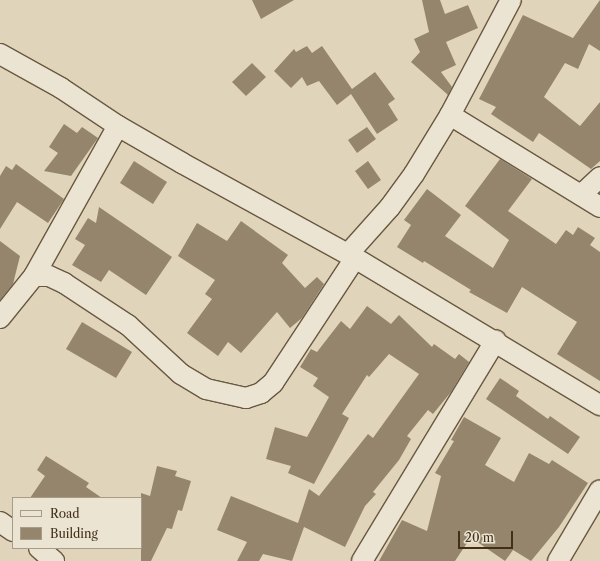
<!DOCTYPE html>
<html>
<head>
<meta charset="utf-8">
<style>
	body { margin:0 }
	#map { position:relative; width:600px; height:561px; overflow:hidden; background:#e0d5ba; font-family:"Libre Caslon Text",serif }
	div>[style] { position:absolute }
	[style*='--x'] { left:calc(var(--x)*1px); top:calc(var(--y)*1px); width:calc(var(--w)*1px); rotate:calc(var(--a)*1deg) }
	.building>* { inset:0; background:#95856c }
	.roads { filter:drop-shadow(1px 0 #6a5840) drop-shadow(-1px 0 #6a5840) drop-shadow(0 1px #6a5840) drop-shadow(0 -1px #6a5840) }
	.street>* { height:20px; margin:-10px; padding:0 10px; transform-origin:10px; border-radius:10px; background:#ebe4d2 }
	span { translate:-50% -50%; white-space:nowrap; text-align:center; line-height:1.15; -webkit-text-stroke:3.5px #ebe4d2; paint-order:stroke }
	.legend { position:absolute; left:12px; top:497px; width:130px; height:52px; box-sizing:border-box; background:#ebe4d2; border:1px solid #a89b87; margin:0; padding:5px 7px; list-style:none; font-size:12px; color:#432e17 }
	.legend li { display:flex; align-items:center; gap:8px; height:20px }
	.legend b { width:20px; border:1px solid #a89b87 }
	.scale { position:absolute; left:458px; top:531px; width:55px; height:18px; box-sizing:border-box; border:2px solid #432e17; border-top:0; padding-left:5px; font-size:12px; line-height:14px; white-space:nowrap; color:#432e17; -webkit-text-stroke:3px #ebe4d2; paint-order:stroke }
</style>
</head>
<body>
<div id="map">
	<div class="building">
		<div style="clip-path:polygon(252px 0,294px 0,261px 19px)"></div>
		<div style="clip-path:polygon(422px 0,440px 0,445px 14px,468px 5px,478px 28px,446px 42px,456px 65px,441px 72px,452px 87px,448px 95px,411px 62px,420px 52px,414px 39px,429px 32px)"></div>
		<div style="clip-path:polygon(600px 0,600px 51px,589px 44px,578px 69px,565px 63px,544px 97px,580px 126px,600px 102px,600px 161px,591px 169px,539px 133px,533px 142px,491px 114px,496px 107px,479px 99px,523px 15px,573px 38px)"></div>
		<div style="clip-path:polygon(307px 46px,312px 53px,322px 46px,352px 89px,375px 72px,395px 99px,388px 104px,398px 120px,377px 134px,351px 94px,337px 105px,319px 81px,307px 86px,302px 77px,291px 88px,274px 71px,294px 49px,296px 52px)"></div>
		<div style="clip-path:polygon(252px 63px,266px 77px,246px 96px,232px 82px)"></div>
		<div style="clip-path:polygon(64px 124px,77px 133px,82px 127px,98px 138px,71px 176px,44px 171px,58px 153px,49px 147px)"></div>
		<div style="clip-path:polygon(367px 127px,376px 139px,357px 153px,348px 140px)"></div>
		<div style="clip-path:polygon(500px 159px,532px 179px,508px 211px,556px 244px,566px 230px,573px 235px,578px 227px,595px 238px,590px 245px,600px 252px,600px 381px,557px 354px,577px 322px,522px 287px,507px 313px,469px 292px,471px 290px,424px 261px,423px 263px,397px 247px,411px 225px,404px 220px,427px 189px,461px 215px,445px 236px,493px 268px,509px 240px,465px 206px)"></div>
		<div style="clip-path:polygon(134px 161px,167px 182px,153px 204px,120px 183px)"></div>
		<div style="clip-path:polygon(368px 161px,381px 180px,368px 189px,355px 171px)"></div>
		<div style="clip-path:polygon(16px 164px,64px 199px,48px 223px,17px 202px,0 229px,0 176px,6px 166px,12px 170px)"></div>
		<div style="clip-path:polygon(99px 207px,172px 257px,146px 295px,109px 270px,101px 282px,72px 265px,85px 245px,75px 239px,88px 218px,96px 223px)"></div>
		<div style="clip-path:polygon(241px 221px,288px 255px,282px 263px,305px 288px,317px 277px,324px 284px,302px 318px,290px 328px,277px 312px,241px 353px,228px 342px,218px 356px,187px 333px,212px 299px,205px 294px,215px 280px,178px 256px,197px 223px,227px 241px)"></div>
		<div style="clip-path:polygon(0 241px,20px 256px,13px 284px,0 300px)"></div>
		<div style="clip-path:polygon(367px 306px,391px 324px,399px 315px,432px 347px,434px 344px,455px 359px,459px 354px,469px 362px,451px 392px,433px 414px,428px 410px,407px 436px,411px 439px,399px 460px,373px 492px,376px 494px,365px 506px,345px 547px,304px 527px,292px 561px,263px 554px,259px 561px,237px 561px,247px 542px,217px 530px,231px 496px,298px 523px,309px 489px,319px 496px,368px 434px,373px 438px,419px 374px,389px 354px,369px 377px,367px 375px,342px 414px,349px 418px,314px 484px,288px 473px,291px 466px,266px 459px,275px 427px,307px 437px,329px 397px,313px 386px,318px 378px,300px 367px,311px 349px,317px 352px,341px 321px,350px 329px)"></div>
		<div style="clip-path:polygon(82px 322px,132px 352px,116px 378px,66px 349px)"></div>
		<div style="clip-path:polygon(500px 378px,519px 391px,516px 396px,548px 419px,550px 416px,580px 437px,568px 454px,486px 399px)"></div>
		<div style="clip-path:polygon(464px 417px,501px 438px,485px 465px,514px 482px,529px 453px,549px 464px,552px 460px,588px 483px,559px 527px,531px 561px,513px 550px,505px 561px,473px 539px,469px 540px,455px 561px,379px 561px,402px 520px,427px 531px,441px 476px,435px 473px,454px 441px,451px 440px)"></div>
		<div style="clip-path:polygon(46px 456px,89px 483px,86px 487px,102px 498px,30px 498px,45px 476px,37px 470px)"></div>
		<div style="clip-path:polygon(157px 466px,177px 471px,175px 476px,191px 481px,182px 511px,178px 510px,172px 529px,167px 528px,151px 561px,141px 561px,141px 493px,150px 496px)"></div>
	</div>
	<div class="roads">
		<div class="street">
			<div style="--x:0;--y:54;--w:70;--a:29.1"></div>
			<div style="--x:61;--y:88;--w:69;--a:33.7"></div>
			<div style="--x:118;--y:126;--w:74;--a:30"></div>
			<div style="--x:182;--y:163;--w:197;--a:28.8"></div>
			<div style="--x:355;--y:258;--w:286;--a:31"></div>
			<div style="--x:450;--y:115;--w:176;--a:31.5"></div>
			<div style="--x:581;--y:195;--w:26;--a:-43"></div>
			<div style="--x:348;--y:254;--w:63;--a:-48.2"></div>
			<div style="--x:390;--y:207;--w:41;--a:-54"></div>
			<div style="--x:414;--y:174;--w:69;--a:-58.6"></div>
			<div style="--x:450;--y:115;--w:130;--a:-62.1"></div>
			<div style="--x:34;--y:276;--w:172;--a:-60.8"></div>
			<div style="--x:0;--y:318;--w:54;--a:-51"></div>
			<div style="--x:34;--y:276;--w:15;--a:0"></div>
			<div style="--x:49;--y:276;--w:17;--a:25"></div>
			<div style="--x:64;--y:283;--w:77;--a:33.3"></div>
			<div style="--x:128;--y:325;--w:72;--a:42.8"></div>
			<div style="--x:181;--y:374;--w:29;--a:31"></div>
			<div style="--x:206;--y:389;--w:41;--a:12.7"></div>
			<div style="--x:246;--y:398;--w:16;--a:-18"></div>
			<div style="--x:261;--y:393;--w:16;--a:-40"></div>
			<div style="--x:273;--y:383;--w:149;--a:-56.7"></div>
			<div style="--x:0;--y:522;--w:16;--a:35"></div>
			<div style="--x:39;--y:548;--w:20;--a:41"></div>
			<div style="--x:362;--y:561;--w:258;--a:-58.8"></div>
			<div style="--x:558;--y:561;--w:82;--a:-59.4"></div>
		</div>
	</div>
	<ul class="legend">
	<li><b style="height:5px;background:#ebe4d2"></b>Road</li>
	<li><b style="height:11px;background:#95856c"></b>Building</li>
	</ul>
	<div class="scale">20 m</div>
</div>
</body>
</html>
